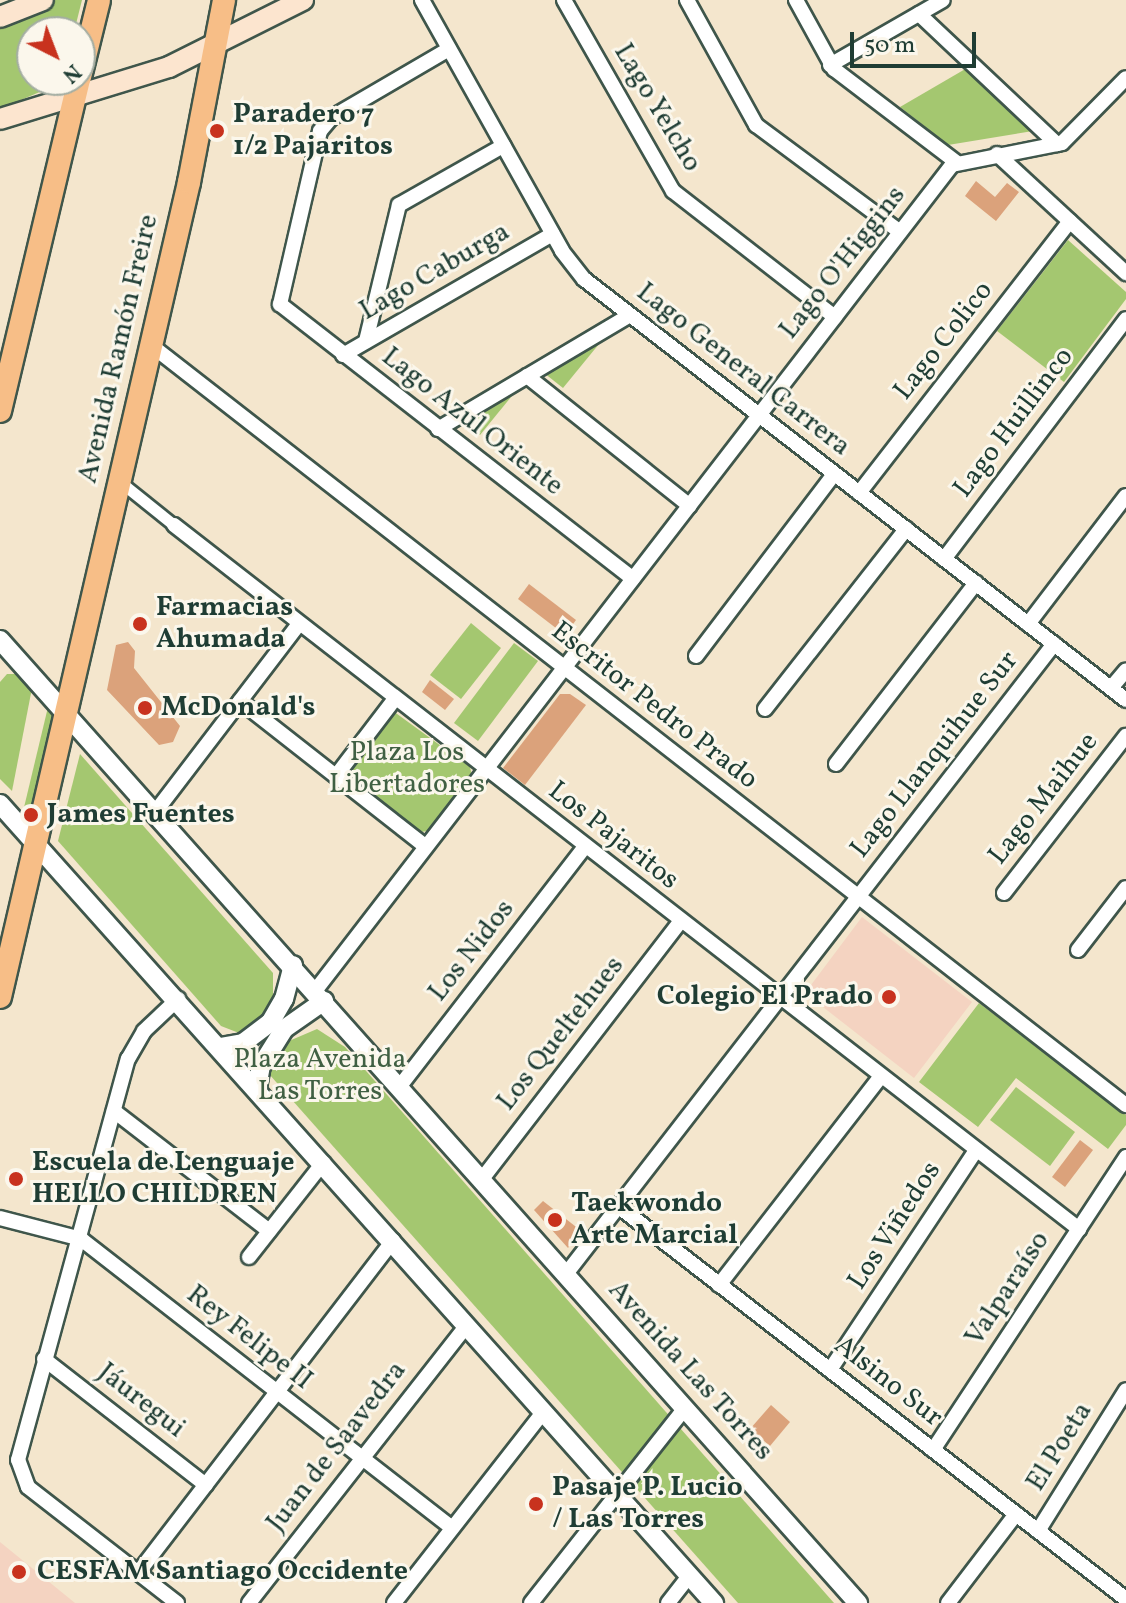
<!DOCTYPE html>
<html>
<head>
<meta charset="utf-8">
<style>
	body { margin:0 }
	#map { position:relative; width:1126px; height:1603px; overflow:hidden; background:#f4e6cd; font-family:Vollkorn,serif }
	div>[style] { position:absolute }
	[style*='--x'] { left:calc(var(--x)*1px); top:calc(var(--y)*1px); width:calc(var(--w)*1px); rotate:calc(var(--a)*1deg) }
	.built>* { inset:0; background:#f4d3c1 }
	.green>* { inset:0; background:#a4c770 }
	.building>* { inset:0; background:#dba27b }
	.roads { filter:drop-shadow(2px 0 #3f564b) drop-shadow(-2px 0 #3f564b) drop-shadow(0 2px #3f564b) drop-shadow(0 -2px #3f564b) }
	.pedestrian>* { height:11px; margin:-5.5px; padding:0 5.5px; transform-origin:5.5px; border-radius:5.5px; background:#fff }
	.minor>* { height:14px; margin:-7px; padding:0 7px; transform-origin:7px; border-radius:7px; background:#fff }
	.tertiary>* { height:18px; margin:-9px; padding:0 9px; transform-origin:9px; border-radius:9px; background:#fff }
	.secondary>* { height:20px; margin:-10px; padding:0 10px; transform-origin:10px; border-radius:10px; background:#fce5cf }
	.primary>* { height:22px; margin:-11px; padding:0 11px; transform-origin:11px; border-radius:11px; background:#f7be87 }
	.dots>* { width:22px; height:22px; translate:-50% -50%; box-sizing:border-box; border:4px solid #fbf7ec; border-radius:50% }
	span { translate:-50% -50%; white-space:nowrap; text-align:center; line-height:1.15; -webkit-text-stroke:6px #fbf7ec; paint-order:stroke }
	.street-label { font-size:28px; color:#1f3d34 }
	.poi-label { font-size:28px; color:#1f3d34; font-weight:700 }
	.left { translate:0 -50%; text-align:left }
	.right { translate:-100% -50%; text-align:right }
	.park-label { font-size:28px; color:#406043 }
	.north { position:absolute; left:16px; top:16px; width:80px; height:80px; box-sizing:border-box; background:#fbf7ec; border:2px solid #a3ada2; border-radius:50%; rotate:138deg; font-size:22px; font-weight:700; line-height:32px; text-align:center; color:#1f3d34 }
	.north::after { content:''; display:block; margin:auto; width:28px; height:36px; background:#c8321e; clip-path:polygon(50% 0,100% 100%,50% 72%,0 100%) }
	.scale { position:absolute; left:850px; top:32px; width:126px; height:36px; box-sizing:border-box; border:4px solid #1f3d34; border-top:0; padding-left:10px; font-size:24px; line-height:28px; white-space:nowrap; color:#1f3d34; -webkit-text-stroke:6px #fbf7ec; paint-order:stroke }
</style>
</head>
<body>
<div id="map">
	<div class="built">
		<div style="clip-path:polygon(862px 917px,972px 1002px,914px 1078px,805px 993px)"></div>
		<div style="clip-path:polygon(0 1542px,75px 1603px,0 1603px)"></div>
	</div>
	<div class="green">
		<div style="clip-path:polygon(55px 0,82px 0,74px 32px,32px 32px,32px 80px,63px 82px,0 109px,0 23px)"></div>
		<div style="clip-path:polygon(967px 68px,1033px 131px,948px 145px,900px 107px)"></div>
		<div style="clip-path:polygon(1068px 240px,1126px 292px,1126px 299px,1064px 382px,997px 331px)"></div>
		<div style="clip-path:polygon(599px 344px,563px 388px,544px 373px)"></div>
		<div style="clip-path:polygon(516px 391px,480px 435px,462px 420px)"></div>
		<div style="clip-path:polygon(471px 623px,501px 648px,461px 699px,430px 675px)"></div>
		<div style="clip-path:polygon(514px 643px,538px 661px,478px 741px,454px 723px)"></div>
		<div style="clip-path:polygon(7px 674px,25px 674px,33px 683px,12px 791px,0 779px,0 682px)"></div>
		<div style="clip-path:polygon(48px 707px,54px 714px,30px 823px,21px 820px)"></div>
		<div style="clip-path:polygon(393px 711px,470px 767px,472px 776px,428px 831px,421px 832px,346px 773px)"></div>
		<div style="clip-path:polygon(80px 754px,273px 973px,273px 1009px,239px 1033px,221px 1026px,58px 841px)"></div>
		<div style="clip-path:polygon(979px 1003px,1126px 1115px,1126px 1125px,1108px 1149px,1016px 1078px,978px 1127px,919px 1082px)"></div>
		<div style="clip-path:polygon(317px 1029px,345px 1047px,834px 1603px,738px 1603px,269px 1074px,282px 1044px)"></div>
		<div style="clip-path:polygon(1016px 1087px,1075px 1132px,1050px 1166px,990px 1120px)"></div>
	</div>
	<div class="building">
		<div style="clip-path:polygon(976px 181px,995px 197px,1007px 183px,1019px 192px,996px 221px,965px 196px)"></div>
		<div style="clip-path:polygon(529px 584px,576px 620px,565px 635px,518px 599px)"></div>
		<div style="clip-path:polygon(128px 642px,135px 651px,134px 668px,180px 726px,173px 742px,159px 745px,107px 690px,116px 645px)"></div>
		<div style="clip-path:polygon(430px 680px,454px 699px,445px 710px,422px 692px)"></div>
		<div style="clip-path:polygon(560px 694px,570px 694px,586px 705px,525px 785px,503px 768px)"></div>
		<div style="clip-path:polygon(1080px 1140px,1093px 1150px,1065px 1187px,1052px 1177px)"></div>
		<div style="clip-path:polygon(543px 1201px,580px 1230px,568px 1248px,534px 1210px)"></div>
		<div style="clip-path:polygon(771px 1405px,790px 1422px,770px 1446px,750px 1429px)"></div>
	</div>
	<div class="roads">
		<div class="pedestrian">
			<div style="--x:119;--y:481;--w:70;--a:38.7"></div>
		</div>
		<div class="minor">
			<div style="--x:422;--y:0;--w:287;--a:60.8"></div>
			<div style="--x:562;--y:251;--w:36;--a:52"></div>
			<div style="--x:584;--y:279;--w:686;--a:37.84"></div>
			<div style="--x:564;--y:0;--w:220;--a:60.3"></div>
			<div style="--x:673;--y:191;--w:205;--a:37.9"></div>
			<div style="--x:687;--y:0;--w:143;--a:61.1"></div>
			<div style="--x:756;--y:125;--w:179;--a:36.6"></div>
			<div style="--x:796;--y:0;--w:79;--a:61.2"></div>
			<div style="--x:834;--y:69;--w:153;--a:37.3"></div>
			<div style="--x:919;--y:14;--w:190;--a:43.3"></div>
			<div style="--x:449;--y:49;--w:137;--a:149.7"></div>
			<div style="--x:331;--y:118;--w:17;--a:130"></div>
			<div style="--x:320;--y:131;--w:178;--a:103"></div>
			<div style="--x:280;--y:304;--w:447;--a:37.9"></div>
			<div style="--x:830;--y:65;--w:130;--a:-29.9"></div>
			<div style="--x:997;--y:154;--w:176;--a:42.7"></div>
			<div style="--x:366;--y:341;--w:140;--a:-76.4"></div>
			<div style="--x:399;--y:205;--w:120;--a:-29.6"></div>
			<div style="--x:152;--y:346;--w:1235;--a:37.93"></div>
			<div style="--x:343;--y:355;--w:242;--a:-30"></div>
			<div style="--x:527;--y:376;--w:208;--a:38.6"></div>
			<div style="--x:438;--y:429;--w:223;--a:-30.7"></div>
			<div style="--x:859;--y:493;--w:344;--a:-52.2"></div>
			<div style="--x:174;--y:525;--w:1147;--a:37.88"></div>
			<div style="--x:944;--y:559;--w:301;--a:-52.8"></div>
			<div style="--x:1028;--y:624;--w:161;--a:-52.6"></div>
			<div style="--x:696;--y:656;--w:228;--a:-52.8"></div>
			<div style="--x:1111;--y:688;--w:23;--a:-50"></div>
			<div style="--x:240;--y:701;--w:236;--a:38.1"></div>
			<div style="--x:765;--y:709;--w:229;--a:-51.9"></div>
			<div style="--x:836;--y:764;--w:229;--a:-52.3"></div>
			<div style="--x:336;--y:776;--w:96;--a:-52.7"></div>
			<div style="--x:156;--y:811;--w:234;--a:-52.6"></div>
			<div style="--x:1004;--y:893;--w:199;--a:-52.2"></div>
			<div style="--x:1078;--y:950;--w:78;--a:-52.3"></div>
			<div style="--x:315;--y:991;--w:1043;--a:-52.36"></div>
			<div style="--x:952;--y:165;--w:112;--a:-11.3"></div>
			<div style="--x:1062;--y:143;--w:91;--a:-45.4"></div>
			<div style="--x:400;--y:1086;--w:302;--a:-52.3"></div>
			<div style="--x:114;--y:1111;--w:196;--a:37.7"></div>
			<div style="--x:482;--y:1179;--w:326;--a:-52.4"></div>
			<div style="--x:618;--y:1206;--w:642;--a:37.73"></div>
			<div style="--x:0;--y:1218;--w:84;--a:14.5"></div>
			<div style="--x:81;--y:1239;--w:470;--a:37.9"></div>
			<div style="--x:249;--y:1257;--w:120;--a:-51.8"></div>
			<div style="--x:566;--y:1274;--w:797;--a:-52.24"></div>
			<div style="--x:719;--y:1285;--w:264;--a:-52.2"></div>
			<div style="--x:44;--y:1359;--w:205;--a:37.9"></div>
			<div style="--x:830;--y:1370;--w:264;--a:-56.4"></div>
			<div style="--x:933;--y:1450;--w:351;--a:-56.6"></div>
			<div style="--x:1038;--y:1531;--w:166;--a:-58"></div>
			<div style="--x:138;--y:1573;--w:419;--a:-52.5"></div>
			<div style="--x:177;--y:1603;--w:189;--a:-142.1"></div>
			<div style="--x:28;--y:1487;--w:29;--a:-110"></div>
			<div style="--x:18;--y:1460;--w:416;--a:-74.7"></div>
			<div style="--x:128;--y:1059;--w:32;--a:-60"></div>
			<div style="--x:144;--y:1031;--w:47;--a:-43.3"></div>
			<div style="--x:249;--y:1603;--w:353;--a:-51.9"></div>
			<div style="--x:394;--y:1603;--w:244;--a:-52"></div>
			<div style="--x:531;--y:1603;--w:248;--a:-51.7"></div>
			<div style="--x:668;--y:1603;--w:36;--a:-52"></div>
			<div style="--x:948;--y:1603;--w:112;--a:-52.6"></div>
		</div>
		<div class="tertiary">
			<div style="--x:0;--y:640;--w:1290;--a:48.3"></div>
			<div style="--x:0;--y:804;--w:1072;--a:48.22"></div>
			<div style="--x:220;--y:1047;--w:23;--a:-10"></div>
			<div style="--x:243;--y:1043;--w:34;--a:-37"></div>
			<div style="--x:270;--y:1023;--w:28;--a:-60"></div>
			<div style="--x:284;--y:999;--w:35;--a:-75"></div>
			<div style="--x:257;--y:1088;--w:22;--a:-80"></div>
			<div style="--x:261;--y:1066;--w:44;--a:-58.1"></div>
			<div style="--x:284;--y:1029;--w:49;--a:-35"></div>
		</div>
		<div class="secondary">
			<div style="--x:0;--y:17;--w:46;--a:-21.6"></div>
			<div style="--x:0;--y:119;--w:177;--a:-17.1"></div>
			<div style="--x:169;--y:67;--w:150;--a:-26.6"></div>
		</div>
		<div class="primary">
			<div style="--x:80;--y:77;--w:79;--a:-76.1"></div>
			<div style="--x:0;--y:411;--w:340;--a:-76.6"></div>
			<div style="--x:0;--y:997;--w:837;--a:-76.94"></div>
			<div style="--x:189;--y:182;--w:185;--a:-79.1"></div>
		</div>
	</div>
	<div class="dots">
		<div style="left:217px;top:131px;background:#c8321e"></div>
		<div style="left:140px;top:624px;background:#c8321e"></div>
		<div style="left:145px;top:708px;background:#c8321e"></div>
		<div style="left:31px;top:815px;background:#c8321e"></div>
		<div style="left:889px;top:997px;background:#c8321e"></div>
		<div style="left:16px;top:1179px;background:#c8321e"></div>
		<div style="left:555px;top:1220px;background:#c8321e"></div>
		<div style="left:536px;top:1504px;background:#c8321e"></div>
		<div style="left:19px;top:1572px;background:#c8321e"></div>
	</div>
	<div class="street-label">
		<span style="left:657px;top:108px;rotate:59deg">Lago Yelcho</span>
		<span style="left:843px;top:263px;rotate:-52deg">Lago O'Higgins</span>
		<span style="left:435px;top:272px;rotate:-30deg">Lago Caburga</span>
		<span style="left:944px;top:341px;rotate:-52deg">Lago Colico</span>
		<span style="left:119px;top:349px;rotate:-77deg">Avenida Ramón Freire</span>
		<span style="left:743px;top:370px;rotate:38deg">Lago General Carrera</span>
		<span style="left:472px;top:422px;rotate:38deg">Lago Azul Oriente</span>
		<span style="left:1014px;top:423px;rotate:-53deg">Lago Huillinco</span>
		<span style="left:654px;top:706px;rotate:38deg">Escritor Pedro Prado</span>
		<span style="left:935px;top:755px;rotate:-52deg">Lago Llanquihue Sur</span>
		<span style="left:1044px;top:799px;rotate:-52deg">Lago Maihue</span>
		<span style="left:613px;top:836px;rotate:38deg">Los Pajaritos</span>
		<span style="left:472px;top:951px;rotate:-52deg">Los Nidos</span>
		<span style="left:561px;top:1034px;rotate:-52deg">Los Queltehues</span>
		<span style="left:895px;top:1226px;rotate:-57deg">Los Viñedos</span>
		<span style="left:1008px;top:1289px;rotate:-57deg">Valparaíso</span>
		<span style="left:249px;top:1338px;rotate:38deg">Rey Felipe II</span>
		<span style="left:690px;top:1371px;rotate:48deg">Avenida Las Torres</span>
		<span style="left:888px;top:1382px;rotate:38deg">Alsino Sur</span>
		<span style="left:141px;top:1401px;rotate:38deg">Jáuregui</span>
		<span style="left:337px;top:1447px;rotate:-52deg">Juan de Saavedra</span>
		<span style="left:1060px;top:1447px;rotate:-58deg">El Poeta</span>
	</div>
	<div class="poi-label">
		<span class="left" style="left:233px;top:131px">Paradero 7<br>1/2 Pajaritos</span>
		<span class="left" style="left:156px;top:624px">Farmacias<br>Ahumada</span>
		<span class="left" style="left:161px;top:708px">McDonald's</span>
		<span class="left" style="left:47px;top:815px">James Fuentes</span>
		<span class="right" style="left:873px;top:997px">Colegio El Prado</span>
		<span class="left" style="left:32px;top:1179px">Escuela de Lenguaje<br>HELLO CHILDREN</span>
		<span class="left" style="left:571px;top:1220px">Taekwondo<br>Arte Marcial</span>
		<span class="left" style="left:552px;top:1504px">Pasaje P. Lucio<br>/ Las Torres</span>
		<span class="left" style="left:37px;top:1572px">CESFAM Santiago Occidente</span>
	</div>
	<div class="park-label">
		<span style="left:407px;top:769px">Plaza Los<br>Libertadores</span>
		<span style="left:320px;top:1076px">Plaza Avenida<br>Las Torres</span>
	</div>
	<div class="north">N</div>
	<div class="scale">50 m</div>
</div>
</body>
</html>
